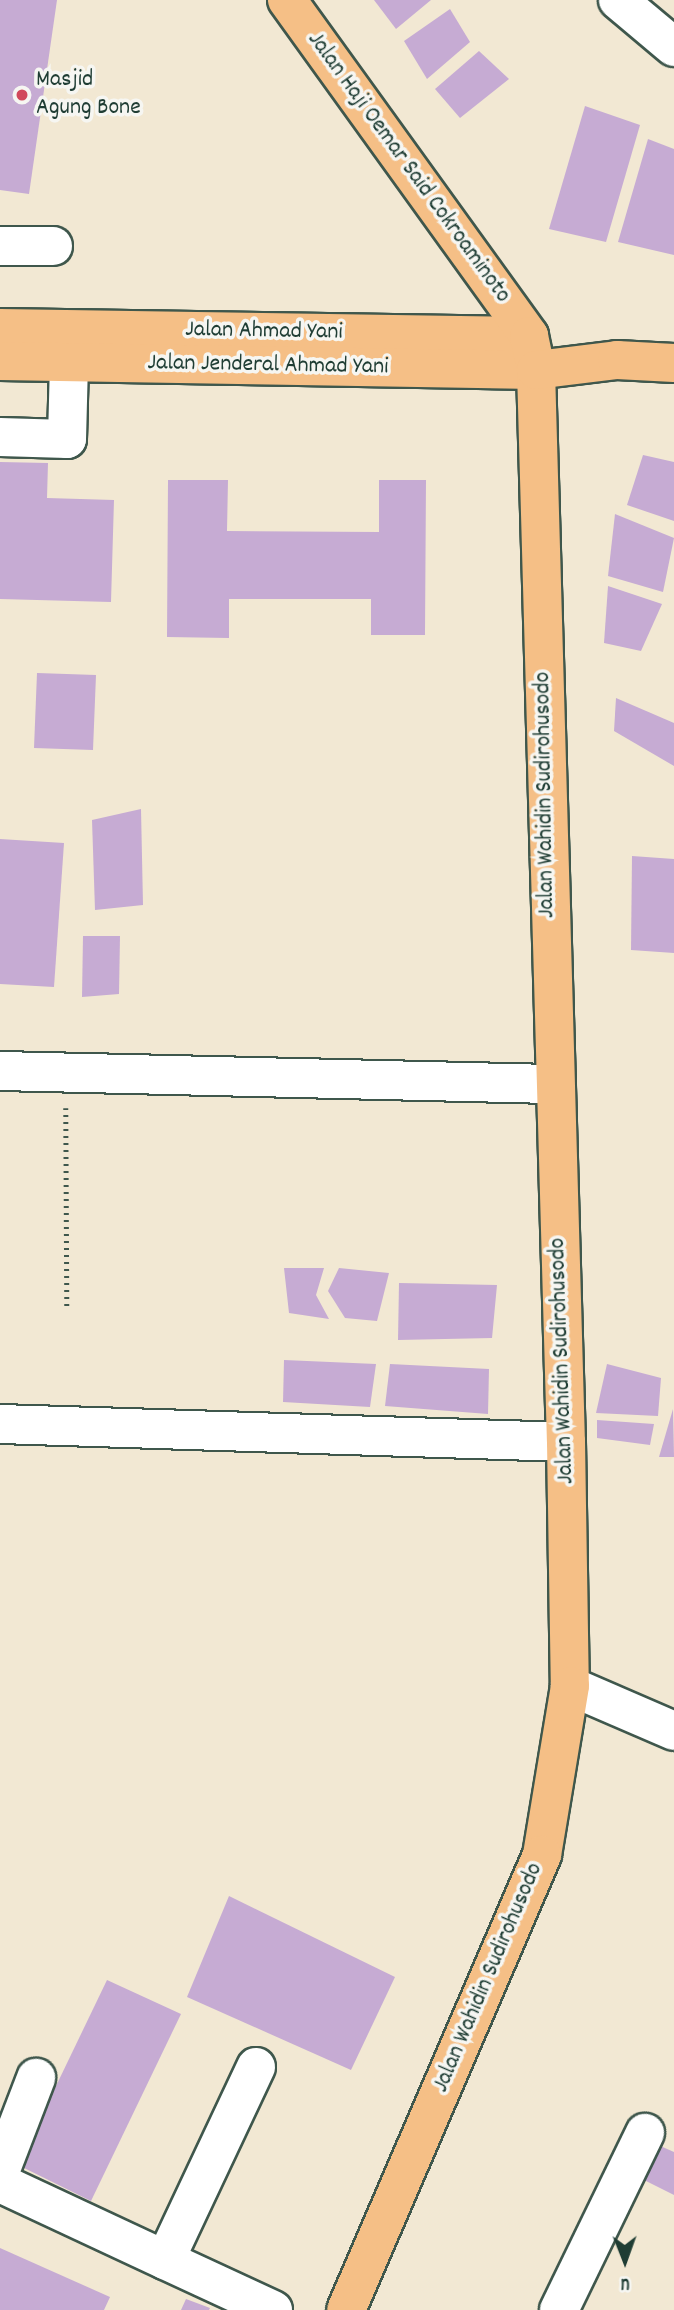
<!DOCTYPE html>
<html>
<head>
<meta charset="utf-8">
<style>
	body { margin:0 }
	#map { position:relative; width:674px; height:2310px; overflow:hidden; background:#f2e8d3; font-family:Dekko,sans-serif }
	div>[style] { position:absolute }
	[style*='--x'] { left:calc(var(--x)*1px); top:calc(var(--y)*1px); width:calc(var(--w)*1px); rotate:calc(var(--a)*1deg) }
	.building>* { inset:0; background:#c6abd3 }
	.path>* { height:4.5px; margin-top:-2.25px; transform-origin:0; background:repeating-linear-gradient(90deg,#3f574c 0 2px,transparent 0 7px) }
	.roads { filter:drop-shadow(2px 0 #3f574c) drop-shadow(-2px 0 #3f574c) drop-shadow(0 2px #3f574c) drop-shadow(0 -2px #3f574c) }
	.minor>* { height:38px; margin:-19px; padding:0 19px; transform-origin:19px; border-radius:19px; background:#fff }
	.major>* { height:38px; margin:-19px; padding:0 19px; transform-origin:19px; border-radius:19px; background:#f5bf86 }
	.highway>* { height:38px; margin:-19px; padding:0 19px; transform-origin:19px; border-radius:19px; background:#f5bf86 }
	.dots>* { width:19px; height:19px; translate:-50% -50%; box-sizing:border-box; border:4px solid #f6f6f2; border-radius:50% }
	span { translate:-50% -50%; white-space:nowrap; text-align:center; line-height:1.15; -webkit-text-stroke:7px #f6f6f2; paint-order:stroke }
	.poi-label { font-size:24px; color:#1f3d34 }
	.left { translate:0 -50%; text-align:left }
	.street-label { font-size:24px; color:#1f3d34 }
	.north { position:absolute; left:590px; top:2226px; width:70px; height:70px; -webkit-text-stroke:5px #f6f6f2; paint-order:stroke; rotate:179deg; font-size:19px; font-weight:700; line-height:28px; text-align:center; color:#1f3d34 }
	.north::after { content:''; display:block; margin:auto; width:24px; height:32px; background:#1f3d34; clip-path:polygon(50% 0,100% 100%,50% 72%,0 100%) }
</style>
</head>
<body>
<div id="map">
	<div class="building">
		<div style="clip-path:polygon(0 0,57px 0,29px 194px,0 190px)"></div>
		<div style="clip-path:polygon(374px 0,431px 0,396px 29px)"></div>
		<div style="clip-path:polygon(450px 9px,470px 42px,427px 79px,404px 41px)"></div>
		<div style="clip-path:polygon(479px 51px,509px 79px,460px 118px,435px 89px)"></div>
		<div style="clip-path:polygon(585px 106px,640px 125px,606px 242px,549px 229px)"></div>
		<div style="clip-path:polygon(648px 139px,674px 149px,674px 255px,618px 242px)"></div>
		<div style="clip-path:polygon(643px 455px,674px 462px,674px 521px,627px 505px)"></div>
		<div style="clip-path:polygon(0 462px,48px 463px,47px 498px,114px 500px,111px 602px,0 599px)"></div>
		<div style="clip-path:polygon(168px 480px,228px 480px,227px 531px,379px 532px,379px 480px,426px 480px,425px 635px,371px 635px,371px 599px,229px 599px,229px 638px,167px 637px)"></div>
		<div style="clip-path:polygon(615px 514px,674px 538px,663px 592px,608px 576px)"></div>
		<div style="clip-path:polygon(608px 586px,662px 604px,641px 651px,604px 643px)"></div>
		<div style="clip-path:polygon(37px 673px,96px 675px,93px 750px,34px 748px)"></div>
		<div style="clip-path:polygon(616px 698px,674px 723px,674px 766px,614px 731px)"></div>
		<div style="clip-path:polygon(141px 809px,143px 905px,95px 910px,92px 820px)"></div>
		<div style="clip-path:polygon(0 839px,64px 843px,54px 987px,0 984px)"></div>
		<div style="clip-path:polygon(632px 856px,674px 859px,674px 953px,631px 950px)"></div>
		<div style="clip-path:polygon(83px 936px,120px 936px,119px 994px,82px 997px)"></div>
		<div style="clip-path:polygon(284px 1268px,324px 1268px,316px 1295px,329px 1319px,289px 1313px)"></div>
		<div style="clip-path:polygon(339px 1268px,389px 1273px,377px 1321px,345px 1318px,328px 1291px)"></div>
		<div style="clip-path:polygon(399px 1283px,497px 1285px,492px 1338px,398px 1340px)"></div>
		<div style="clip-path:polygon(284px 1360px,376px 1364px,370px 1407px,283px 1402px)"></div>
		<div style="clip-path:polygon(390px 1364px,489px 1369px,488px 1414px,385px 1406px)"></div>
		<div style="clip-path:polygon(607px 1364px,661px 1378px,658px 1416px,596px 1413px)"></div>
		<div style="clip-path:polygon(673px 1409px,674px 1457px,659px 1457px)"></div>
		<div style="clip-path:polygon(597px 1420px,654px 1424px,650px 1445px,597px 1438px)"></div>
		<div style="clip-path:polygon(229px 1896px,395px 1977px,351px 2070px,187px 1997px)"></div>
		<div style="clip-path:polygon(107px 1980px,181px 2014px,91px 2201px,18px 2165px)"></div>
		<div style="clip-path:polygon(658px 2145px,674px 2152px,674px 2195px,640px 2178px)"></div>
		<div style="clip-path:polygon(0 2248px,110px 2297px,104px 2310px,0 2310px)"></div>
		<div style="clip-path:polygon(186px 2299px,210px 2308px,209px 2310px,181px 2310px)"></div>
	</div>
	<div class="path">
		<div style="--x:66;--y:1108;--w:202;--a:89.7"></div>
	</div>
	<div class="roads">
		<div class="minor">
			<div style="--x:618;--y:0;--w:73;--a:40"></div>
			<div style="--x:0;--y:246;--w:53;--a:0"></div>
			<div style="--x:0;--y:437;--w:67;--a:1.7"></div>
			<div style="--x:67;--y:439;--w:77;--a:-88.5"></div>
			<div style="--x:0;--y:1071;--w:553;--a:1.35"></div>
			<div style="--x:0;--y:1424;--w:566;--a:1.82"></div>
			<div style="--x:570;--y:1686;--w:113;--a:23.4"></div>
			<div style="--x:256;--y:2067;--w:213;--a:115.2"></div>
			<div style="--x:165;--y:2260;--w:119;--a:24.8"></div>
			<div style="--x:0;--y:2172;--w:101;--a:-69"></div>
			<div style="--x:0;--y:2183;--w:182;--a:25"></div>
			<div style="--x:559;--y:2310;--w:197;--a:-64.1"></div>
		</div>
		<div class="major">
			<div style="--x:0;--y:328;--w:529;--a:0.87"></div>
			<div style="--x:0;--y:361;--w:536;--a:0.96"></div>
		</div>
		<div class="highway">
			<div style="--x:287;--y:0;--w:414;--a:54.2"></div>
			<div style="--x:529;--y:336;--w:35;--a:78"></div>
			<div style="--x:536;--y:370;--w:1072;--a:88.4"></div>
			<div style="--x:566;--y:1442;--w:244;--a:89.1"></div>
			<div style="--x:570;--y:1686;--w:171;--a:99.4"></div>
			<div style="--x:542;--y:1855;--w:495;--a:113.3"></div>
			<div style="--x:536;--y:370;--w:82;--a:-7"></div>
			<div style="--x:617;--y:360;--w:57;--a:3"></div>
		</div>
	</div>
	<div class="dots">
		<div style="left:22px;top:95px;background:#d1495b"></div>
	</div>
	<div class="poi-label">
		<span class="left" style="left:36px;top:95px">Masjid<br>Agung Bone</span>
	</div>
	<div class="street-label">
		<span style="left:408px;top:168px;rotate:54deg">Jalan Haji Oemar Said Cokroaminoto</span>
		<span style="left:264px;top:332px;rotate:1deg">Jalan Ahmad Yani</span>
		<span style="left:268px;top:366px;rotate:1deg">Jalan Jenderal Ahmad Yani</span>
		<span style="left:546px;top:795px;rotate:-91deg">Jalan Wahidin Sudirohusodo</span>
		<span style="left:563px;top:1361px;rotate:-92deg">Jalan Wahidin Sudirohusodo</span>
		<span style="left:489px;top:1978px;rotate:-67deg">Jalan Wahidin Sudirohusodo</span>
	</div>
	<div class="north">U</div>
</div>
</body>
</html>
